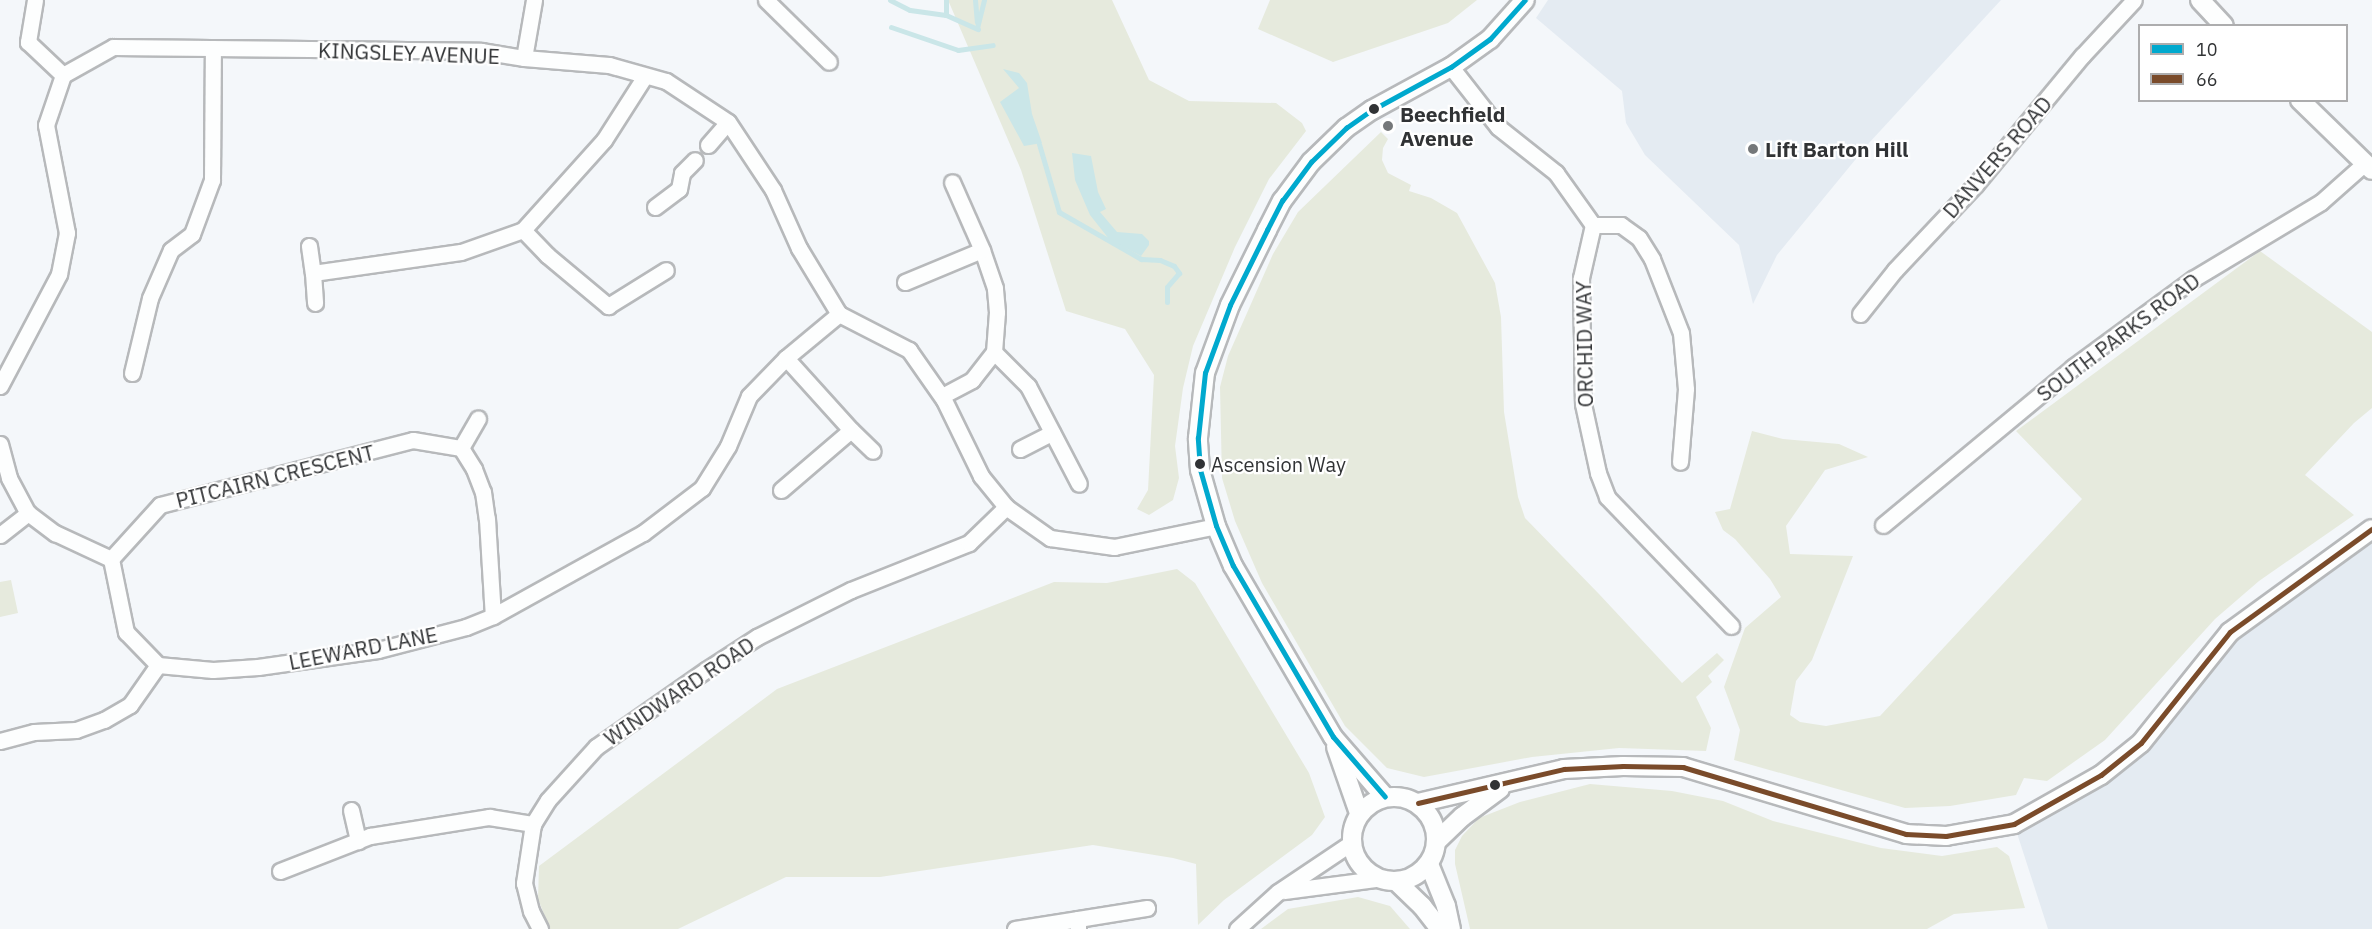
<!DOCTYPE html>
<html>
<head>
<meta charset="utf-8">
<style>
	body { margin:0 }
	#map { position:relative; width:2372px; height:929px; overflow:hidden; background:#f4f7fa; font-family:"IBM Plex Sans",sans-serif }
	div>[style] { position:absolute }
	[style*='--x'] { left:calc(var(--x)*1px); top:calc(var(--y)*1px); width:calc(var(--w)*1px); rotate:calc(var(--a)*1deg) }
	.built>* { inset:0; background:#e4ebf2 }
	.green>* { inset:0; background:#e6eadd }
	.water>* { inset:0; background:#cae6e8 }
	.stream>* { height:5px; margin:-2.5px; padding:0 2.5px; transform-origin:2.5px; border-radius:2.5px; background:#cae6e8 }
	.roads { filter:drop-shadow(2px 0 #b7b9bb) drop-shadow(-2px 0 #b7b9bb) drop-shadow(0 2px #b7b9bb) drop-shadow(0 -2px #b7b9bb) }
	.minor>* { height:15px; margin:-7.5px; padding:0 7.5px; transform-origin:7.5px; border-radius:7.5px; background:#fdfefe }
	.tertiary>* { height:18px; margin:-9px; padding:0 9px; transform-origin:9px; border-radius:9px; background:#fdfefe }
	.tertiary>.ring { margin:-9px; padding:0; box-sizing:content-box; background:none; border:18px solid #fdfefe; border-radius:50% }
	.bus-1>* { height:4.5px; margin:-2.25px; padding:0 2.25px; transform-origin:2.25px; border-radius:2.25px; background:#00a9ce }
	.bus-2>* { height:4.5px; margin:-2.25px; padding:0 2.25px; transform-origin:2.25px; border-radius:2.25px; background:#7a4b2a }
	.dots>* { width:16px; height:16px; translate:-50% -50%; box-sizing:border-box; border:3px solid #fff; border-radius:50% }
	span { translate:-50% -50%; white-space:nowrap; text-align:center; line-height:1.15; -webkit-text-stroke:4.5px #fff; paint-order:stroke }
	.bus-label { font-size:20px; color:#313335 }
	.left { translate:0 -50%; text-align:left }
	.street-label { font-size:21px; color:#313335 }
	.poi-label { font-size:21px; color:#313335; font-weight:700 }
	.legend { position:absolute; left:2138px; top:24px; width:210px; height:78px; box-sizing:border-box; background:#fff; border:2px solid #adadae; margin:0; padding:8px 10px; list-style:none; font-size:18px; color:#313335 }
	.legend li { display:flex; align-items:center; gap:12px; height:30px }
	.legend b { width:30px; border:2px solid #adadae }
</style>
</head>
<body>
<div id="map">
	<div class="built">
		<div style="clip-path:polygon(1548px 0,2001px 0,1869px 143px,1777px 255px,1753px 304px,1739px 245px,1645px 155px,1626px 123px,1622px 91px,1536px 18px)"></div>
		<div style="clip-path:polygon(2372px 529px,2372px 929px,2048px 929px,2014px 824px,2101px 775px,2206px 660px)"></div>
	</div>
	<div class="green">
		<div style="clip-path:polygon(948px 0,1112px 0,1149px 80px,1189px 101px,1276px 103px,1302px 123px,1306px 131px,1269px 179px,1235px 247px,1193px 346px,1183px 388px,1175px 446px,1179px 478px,1173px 500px,1149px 515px,1137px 509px,1148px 490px,1154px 375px,1125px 329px,1066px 311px,1021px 170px)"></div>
		<div style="clip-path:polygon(1270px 0,1477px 0,1448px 23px,1333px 62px,1258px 29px)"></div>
		<div style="clip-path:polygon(1381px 132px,1388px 139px,1383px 148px,1382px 160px,1388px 173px,1411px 185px,1409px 191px,1431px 198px,1457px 213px,1495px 283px,1501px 317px,1504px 412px,1518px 497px,1525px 518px,1599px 594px,1682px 683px,1717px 653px,1724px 660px,1708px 676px,1712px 682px,1696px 697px,1711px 728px,1706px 751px,1619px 748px,1532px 757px,1424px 777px,1387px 768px,1345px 726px,1262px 583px,1235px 521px,1222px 478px,1220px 387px,1228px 356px,1273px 254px,1298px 212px)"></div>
		<div style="clip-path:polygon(2260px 251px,2372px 332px,2372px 408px,2354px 423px,2305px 475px,2354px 515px,2259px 581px,2215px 619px,2105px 740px,2047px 781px,2024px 778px,2016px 795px,1950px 806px,1905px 808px,1734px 760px,1740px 730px,1724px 687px,1745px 628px,1781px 597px,1770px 579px,1735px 539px,1723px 530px,1715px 512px,1730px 509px,1752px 431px,1783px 439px,1839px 444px,1868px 457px,1825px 470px,1786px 526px,1790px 554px,1853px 556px,1812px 660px,1796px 681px,1790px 715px,1800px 722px,1826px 726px,1880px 716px,2082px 499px,2016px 431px)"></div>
		<div style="clip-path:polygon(1177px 569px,1195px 583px,1309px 773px,1325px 817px,1312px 835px,1224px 900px,1198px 925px,1196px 864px,1173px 858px,1093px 845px,880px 877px,786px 877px,678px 929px,550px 929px,538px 899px,539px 866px,777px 689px,1054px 582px,1107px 583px)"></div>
		<div style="clip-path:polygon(11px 580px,18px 613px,0 617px,0 582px)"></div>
		<div style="clip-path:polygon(1590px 784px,1672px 791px,1723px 801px,1773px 821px,1881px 848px,1942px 856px,1997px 847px,2009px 856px,2025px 908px,1954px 914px,1927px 929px,1470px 929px,1455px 864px,1455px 850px,1462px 836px,1479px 818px,1520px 802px)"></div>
		<div style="clip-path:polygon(1358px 897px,1390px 906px,1410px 929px,1261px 929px,1288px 909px)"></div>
	</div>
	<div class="water">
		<div style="clip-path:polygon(1003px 69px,1019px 73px,1027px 83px,1032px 114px,1042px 143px,1024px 146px,1000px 102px,1019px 88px)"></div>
		<div style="clip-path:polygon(1072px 153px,1091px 156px,1098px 192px,1106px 209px,1100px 212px,1117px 232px,1142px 234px,1149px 241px,1149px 245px,1141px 256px,1120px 245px,1113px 244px,1090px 215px,1075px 180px)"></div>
	</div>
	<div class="stream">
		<div style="--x:890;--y:0;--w:22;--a:27"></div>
		<div style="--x:910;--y:10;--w:36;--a:8"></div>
		<div style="--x:946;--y:15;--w:35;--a:24"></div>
		<div style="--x:975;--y:0;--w:22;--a:85"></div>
		<div style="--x:946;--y:15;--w:15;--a:-90"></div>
		<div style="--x:891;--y:27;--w:71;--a:18.9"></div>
		<div style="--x:958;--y:50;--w:35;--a:-8"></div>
		<div style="--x:977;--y:28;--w:29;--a:-76"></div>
		<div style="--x:1039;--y:144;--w:71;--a:73.6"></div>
		<div style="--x:1059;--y:212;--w:95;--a:29.8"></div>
		<div style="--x:1141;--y:259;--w:19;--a:3"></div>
		<div style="--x:1160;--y:260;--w:15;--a:23"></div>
		<div style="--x:1174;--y:266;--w:9;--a:54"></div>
		<div style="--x:1179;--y:273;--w:18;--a:131"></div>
		<div style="--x:1167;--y:287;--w:15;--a:90"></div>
	</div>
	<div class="roads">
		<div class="minor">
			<div style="--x:35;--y:0;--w:43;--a:99.5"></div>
			<div style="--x:28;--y:42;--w:48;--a:43.3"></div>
			<div style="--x:766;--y:0;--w:88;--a:44.5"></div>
			<div style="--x:524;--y:58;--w:59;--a:-80.2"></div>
			<div style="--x:1451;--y:67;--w:76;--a:51.9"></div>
			<div style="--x:1498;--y:127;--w:74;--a:38.4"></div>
			<div style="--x:1556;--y:173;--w:64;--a:54.6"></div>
			<div style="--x:1593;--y:225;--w:54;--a:102.8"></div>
			<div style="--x:1581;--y:278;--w:126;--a:89.1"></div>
			<div style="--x:1583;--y:404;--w:71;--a:77.7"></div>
			<div style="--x:1598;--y:473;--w:26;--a:69"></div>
			<div style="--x:1607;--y:497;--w:179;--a:46.1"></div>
			<div style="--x:708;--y:145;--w:30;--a:-49"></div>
			<div style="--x:655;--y:207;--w:30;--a:-37"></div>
			<div style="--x:679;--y:189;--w:16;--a:-79"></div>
			<div style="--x:682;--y:173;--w:18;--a:-45"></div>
			<div style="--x:1593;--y:225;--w:28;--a:0"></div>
			<div style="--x:1621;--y:225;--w:22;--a:36"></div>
			<div style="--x:1639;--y:238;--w:25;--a:58"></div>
			<div style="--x:1652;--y:259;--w:79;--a:68.6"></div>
			<div style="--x:1681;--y:333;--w:56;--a:84.9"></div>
			<div style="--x:1686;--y:389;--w:73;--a:94.7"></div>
			<div style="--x:523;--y:230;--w:35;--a:46"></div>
			<div style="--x:547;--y:255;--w:80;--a:39.9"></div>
			<div style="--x:608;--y:306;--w:68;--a:-31.8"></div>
			<div style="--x:309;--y:246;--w:27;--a:82"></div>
			<div style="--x:313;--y:273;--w:149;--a:-8.1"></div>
			<div style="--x:461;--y:252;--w:66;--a:-19.5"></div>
			<div style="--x:523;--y:230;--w:121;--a:-48"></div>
			<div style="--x:604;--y:140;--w:76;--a:-57.4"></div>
			<div style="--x:313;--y:273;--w:30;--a:86"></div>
			<div style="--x:905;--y:282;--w:83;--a:-22.6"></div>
			<div style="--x:839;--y:314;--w:79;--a:27.2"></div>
			<div style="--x:909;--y:350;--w:61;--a:55"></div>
			<div style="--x:944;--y:400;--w:85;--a:64"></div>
			<div style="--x:981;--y:476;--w:40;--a:51"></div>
			<div style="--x:1006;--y:507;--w:54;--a:35.2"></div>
			<div style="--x:1050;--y:538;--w:65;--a:8"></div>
			<div style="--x:1114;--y:547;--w:104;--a:-11.6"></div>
			<div style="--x:1860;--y:314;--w:56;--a:-51.5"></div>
			<div style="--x:1895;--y:270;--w:118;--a:-46.7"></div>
			<div style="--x:1976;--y:184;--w:166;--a:-50.4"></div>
			<div style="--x:2082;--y:56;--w:76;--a:-47.1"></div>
			<div style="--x:994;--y:352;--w:48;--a:45"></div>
			<div style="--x:1028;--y:386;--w:110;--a:62.5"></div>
			<div style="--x:132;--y:373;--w:77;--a:-76.5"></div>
			<div style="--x:150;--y:298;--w:52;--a:-66.4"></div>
			<div style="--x:171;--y:250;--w:26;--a:-37"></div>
			<div style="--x:192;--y:234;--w:58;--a:-69.7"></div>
			<div style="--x:212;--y:180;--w:132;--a:-89.6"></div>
			<div style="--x:0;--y:386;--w:127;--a:-62.2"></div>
			<div style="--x:59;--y:274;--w:42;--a:-79"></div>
			<div style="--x:67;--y:233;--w:110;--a:-101"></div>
			<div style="--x:46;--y:125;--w:53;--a:-71.2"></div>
			<div style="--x:63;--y:75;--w:57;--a:-29.2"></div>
			<div style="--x:113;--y:47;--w:368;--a:0.6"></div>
			<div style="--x:481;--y:51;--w:44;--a:9.2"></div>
			<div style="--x:524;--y:58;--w:85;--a:4.7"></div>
			<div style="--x:609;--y:65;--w:59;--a:15.7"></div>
			<div style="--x:666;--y:81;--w:74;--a:33.5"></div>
			<div style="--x:728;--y:122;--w:82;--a:56.5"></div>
			<div style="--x:773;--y:190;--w:64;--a:65.9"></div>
			<div style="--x:799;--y:248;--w:77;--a:58.8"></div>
			<div style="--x:942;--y:396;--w:34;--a:-28"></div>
			<div style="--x:972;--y:380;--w:36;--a:-52"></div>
			<div style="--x:994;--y:352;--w:40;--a:-85.7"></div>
			<div style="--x:997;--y:312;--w:24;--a:-95"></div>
			<div style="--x:995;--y:288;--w:40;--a:-108.9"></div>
			<div style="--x:982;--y:250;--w:74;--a:-113.8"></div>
			<div style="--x:851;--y:430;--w:30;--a:44"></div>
			<div style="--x:0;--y:444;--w:35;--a:75"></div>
			<div style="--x:9;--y:478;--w:40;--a:62"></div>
			<div style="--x:28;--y:513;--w:34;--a:37"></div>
			<div style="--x:55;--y:533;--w:62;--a:24.9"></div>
			<div style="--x:461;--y:448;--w:34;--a:-60"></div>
			<div style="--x:1020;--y:449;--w:36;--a:-27"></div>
			<div style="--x:781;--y:490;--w:92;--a:-40.6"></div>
			<div style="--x:851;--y:430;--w:97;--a:-132.1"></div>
			<div style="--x:1883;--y:525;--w:247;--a:-39.7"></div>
			<div style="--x:2073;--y:367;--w:149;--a:-36.3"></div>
			<div style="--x:2193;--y:279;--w:149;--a:-31"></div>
			<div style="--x:2321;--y:202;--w:57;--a:-41.5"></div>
			<div style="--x:0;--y:535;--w:36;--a:-38"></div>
			<div style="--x:111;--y:559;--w:75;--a:78.4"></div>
			<div style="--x:126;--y:632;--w:46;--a:45.9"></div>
			<div style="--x:158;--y:665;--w:55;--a:5.2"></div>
			<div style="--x:213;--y:670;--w:45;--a:-3.8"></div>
			<div style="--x:258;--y:667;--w:121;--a:-8.1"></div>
			<div style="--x:378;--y:650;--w:91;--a:-14.6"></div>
			<div style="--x:466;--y:627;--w:29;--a:-22"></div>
			<div style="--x:493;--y:616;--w:171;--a:-29"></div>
			<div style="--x:643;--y:533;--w:74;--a:-37.3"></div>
			<div style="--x:702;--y:488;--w:49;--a:-58.2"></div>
			<div style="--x:728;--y:446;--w:54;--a:-67.2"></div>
			<div style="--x:749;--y:396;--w:53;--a:-45.8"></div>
			<div style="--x:786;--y:358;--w:69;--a:-39.7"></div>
			<div style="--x:111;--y:559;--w:73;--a:-47.8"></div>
			<div style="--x:160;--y:505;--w:261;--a:-14.4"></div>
			<div style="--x:413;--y:440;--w:49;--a:9.5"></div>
			<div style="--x:461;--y:448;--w:25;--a:58"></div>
			<div style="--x:474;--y:469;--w:25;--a:69"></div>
			<div style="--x:483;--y:492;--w:27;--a:82"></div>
			<div style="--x:487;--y:519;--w:97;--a:86.5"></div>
			<div style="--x:0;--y:741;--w:35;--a:-15"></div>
			<div style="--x:34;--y:732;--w:42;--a:-2.7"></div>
			<div style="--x:76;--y:730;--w:30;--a:-20"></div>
			<div style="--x:104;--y:720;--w:30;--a:-30"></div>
			<div style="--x:130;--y:705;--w:49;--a:-55"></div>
			<div style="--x:351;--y:810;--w:32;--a:77"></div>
			<div style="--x:533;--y:824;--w:60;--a:98.7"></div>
			<div style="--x:524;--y:883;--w:29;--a:76"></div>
			<div style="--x:531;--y:911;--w:20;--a:63"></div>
			<div style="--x:280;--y:871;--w:97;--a:-21.3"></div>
			<div style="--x:370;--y:836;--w:121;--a:-9.1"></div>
			<div style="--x:489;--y:817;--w:45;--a:9"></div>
			<div style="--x:533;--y:824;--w:28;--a:-58"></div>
			<div style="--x:548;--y:800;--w:72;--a:-47.8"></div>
			<div style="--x:596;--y:747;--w:134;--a:-35"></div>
			<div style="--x:706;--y:670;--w:61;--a:-32.9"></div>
			<div style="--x:757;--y:637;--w:105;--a:-26.6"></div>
			<div style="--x:851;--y:590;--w:127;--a:-21.7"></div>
			<div style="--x:969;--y:543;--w:52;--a:-44.2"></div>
			<div style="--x:1284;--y:891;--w:94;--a:-7.4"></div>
			<div style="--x:1078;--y:919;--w:70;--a:-9.1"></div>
			<div style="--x:1015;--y:929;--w:64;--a:-9"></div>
			<div style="--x:1078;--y:919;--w:10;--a:90"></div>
			<div style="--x:1237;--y:929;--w:55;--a:-42.1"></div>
			<div style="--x:1278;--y:892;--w:88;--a:-33.9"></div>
		</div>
		<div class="tertiary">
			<div style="--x:2200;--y:0;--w:35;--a:47"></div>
			<div style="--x:2300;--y:100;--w:100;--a:44.2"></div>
			<div style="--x:1336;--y:747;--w:70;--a:70.8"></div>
			<div class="ring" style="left:1352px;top:797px;width:66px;height:66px"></div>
			<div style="--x:1385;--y:797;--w:79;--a:-130.9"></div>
			<div style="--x:1333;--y:737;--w:198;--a:-120.3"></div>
			<div style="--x:1233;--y:566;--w:43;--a:-113"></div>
			<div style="--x:1216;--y:526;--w:58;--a:-105.9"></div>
			<div style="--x:1200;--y:470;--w:32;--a:-94"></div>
			<div style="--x:1198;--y:438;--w:65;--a:-83.9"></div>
			<div style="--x:1205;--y:373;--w:72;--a:-69.8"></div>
			<div style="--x:1230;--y:305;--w:84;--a:-63.7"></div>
			<div style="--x:1267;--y:230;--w:33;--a:-63"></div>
			<div style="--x:1282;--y:201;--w:49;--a:-53.4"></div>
			<div style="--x:1311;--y:162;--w:49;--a:-44.2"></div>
			<div style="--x:1346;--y:128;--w:32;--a:-35"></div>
			<div style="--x:1372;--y:110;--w:90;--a:-28.6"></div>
			<div style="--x:1451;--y:67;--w:48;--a:-35.7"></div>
			<div style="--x:1490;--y:39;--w:52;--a:-48.1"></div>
			<div style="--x:1418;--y:803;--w:150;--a:-13.1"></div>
			<div style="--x:1564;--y:769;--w:59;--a:-2.9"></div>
			<div style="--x:1623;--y:766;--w:60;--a:1"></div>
			<div style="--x:1683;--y:767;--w:233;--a:16.7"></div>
			<div style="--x:1906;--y:834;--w:40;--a:2.9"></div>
			<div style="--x:1946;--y:836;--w:69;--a:-10"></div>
			<div style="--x:2014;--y:824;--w:100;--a:-29.4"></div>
			<div style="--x:2101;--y:775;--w:51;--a:-38.7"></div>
			<div style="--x:2141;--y:743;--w:142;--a:-51.3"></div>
			<div style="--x:2230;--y:632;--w:175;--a:-36"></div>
			<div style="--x:1437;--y:841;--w:35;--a:-44"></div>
			<div style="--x:1462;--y:817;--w:47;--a:-36.4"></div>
			<div style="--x:1429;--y:864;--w:45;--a:68"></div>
			<div style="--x:1446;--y:906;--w:24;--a:78"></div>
			<div style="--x:1397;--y:882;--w:35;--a:44"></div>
			<div style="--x:1422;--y:906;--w:29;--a:52"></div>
		</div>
	</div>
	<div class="bus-1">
		<div style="--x:1385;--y:797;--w:79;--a:-130.9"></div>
		<div style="--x:1333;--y:737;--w:198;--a:-120.3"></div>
		<div style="--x:1233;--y:566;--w:43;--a:-113"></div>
		<div style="--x:1216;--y:526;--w:58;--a:-105.9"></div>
		<div style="--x:1200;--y:470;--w:32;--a:-94"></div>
		<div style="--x:1198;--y:438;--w:65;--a:-83.9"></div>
		<div style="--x:1205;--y:373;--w:72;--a:-69.8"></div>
		<div style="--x:1230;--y:305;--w:84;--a:-63.7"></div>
		<div style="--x:1267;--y:230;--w:33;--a:-63"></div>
		<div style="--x:1282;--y:201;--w:49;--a:-53.4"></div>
		<div style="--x:1311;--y:162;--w:49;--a:-44.2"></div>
		<div style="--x:1346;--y:128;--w:32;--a:-35"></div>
		<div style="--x:1372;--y:110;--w:90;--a:-28.6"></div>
		<div style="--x:1451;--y:67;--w:48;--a:-35.7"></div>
		<div style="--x:1490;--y:39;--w:52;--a:-48.1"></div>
	</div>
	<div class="bus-2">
		<div style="--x:1418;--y:803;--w:150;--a:-13.1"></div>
		<div style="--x:1564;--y:769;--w:59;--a:-2.9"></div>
		<div style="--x:1623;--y:766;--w:60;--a:1"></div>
		<div style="--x:1683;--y:767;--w:233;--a:16.7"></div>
		<div style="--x:1906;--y:834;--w:40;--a:2.9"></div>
		<div style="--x:1946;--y:836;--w:69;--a:-10"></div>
		<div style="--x:2014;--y:824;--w:100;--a:-29.4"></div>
		<div style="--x:2101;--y:775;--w:51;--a:-38.7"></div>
		<div style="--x:2141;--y:743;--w:142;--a:-51.3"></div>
		<div style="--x:2230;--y:632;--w:175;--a:-36"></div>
	</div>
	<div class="dots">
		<div style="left:1374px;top:109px;background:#313335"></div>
		<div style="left:1388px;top:126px;background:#75787a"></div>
		<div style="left:1753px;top:149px;background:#75787a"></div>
		<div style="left:1200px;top:464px;background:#313335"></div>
		<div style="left:1495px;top:785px;background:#313335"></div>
	</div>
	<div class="bus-label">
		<span class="left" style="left:1211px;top:464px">Ascension Way</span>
	</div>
	<div class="street-label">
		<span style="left:409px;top:53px;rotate:2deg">KINGSLEY AVENUE</span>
		<span style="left:1997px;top:157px;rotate:-49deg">DANVERS ROAD</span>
		<span style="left:2118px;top:337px;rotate:-37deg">SOUTH PARKS ROAD</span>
		<span style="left:1584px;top:344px;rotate:-91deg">ORCHID WAY</span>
		<span style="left:275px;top:476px;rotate:-14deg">PITCAIRN CRESCENT</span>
		<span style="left:363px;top:648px;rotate:-11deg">LEEWARD LANE</span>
		<span style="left:679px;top:691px;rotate:-34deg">WINDWARD ROAD</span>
	</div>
	<div class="poi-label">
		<span class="left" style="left:1400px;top:126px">Beechfield<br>Avenue</span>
		<span class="left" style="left:1765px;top:149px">Lift Barton Hill</span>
	</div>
	<ul class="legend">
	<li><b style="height:8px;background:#00a9ce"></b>10</li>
	<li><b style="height:8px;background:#7a4b2a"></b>66</li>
	</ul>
</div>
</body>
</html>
